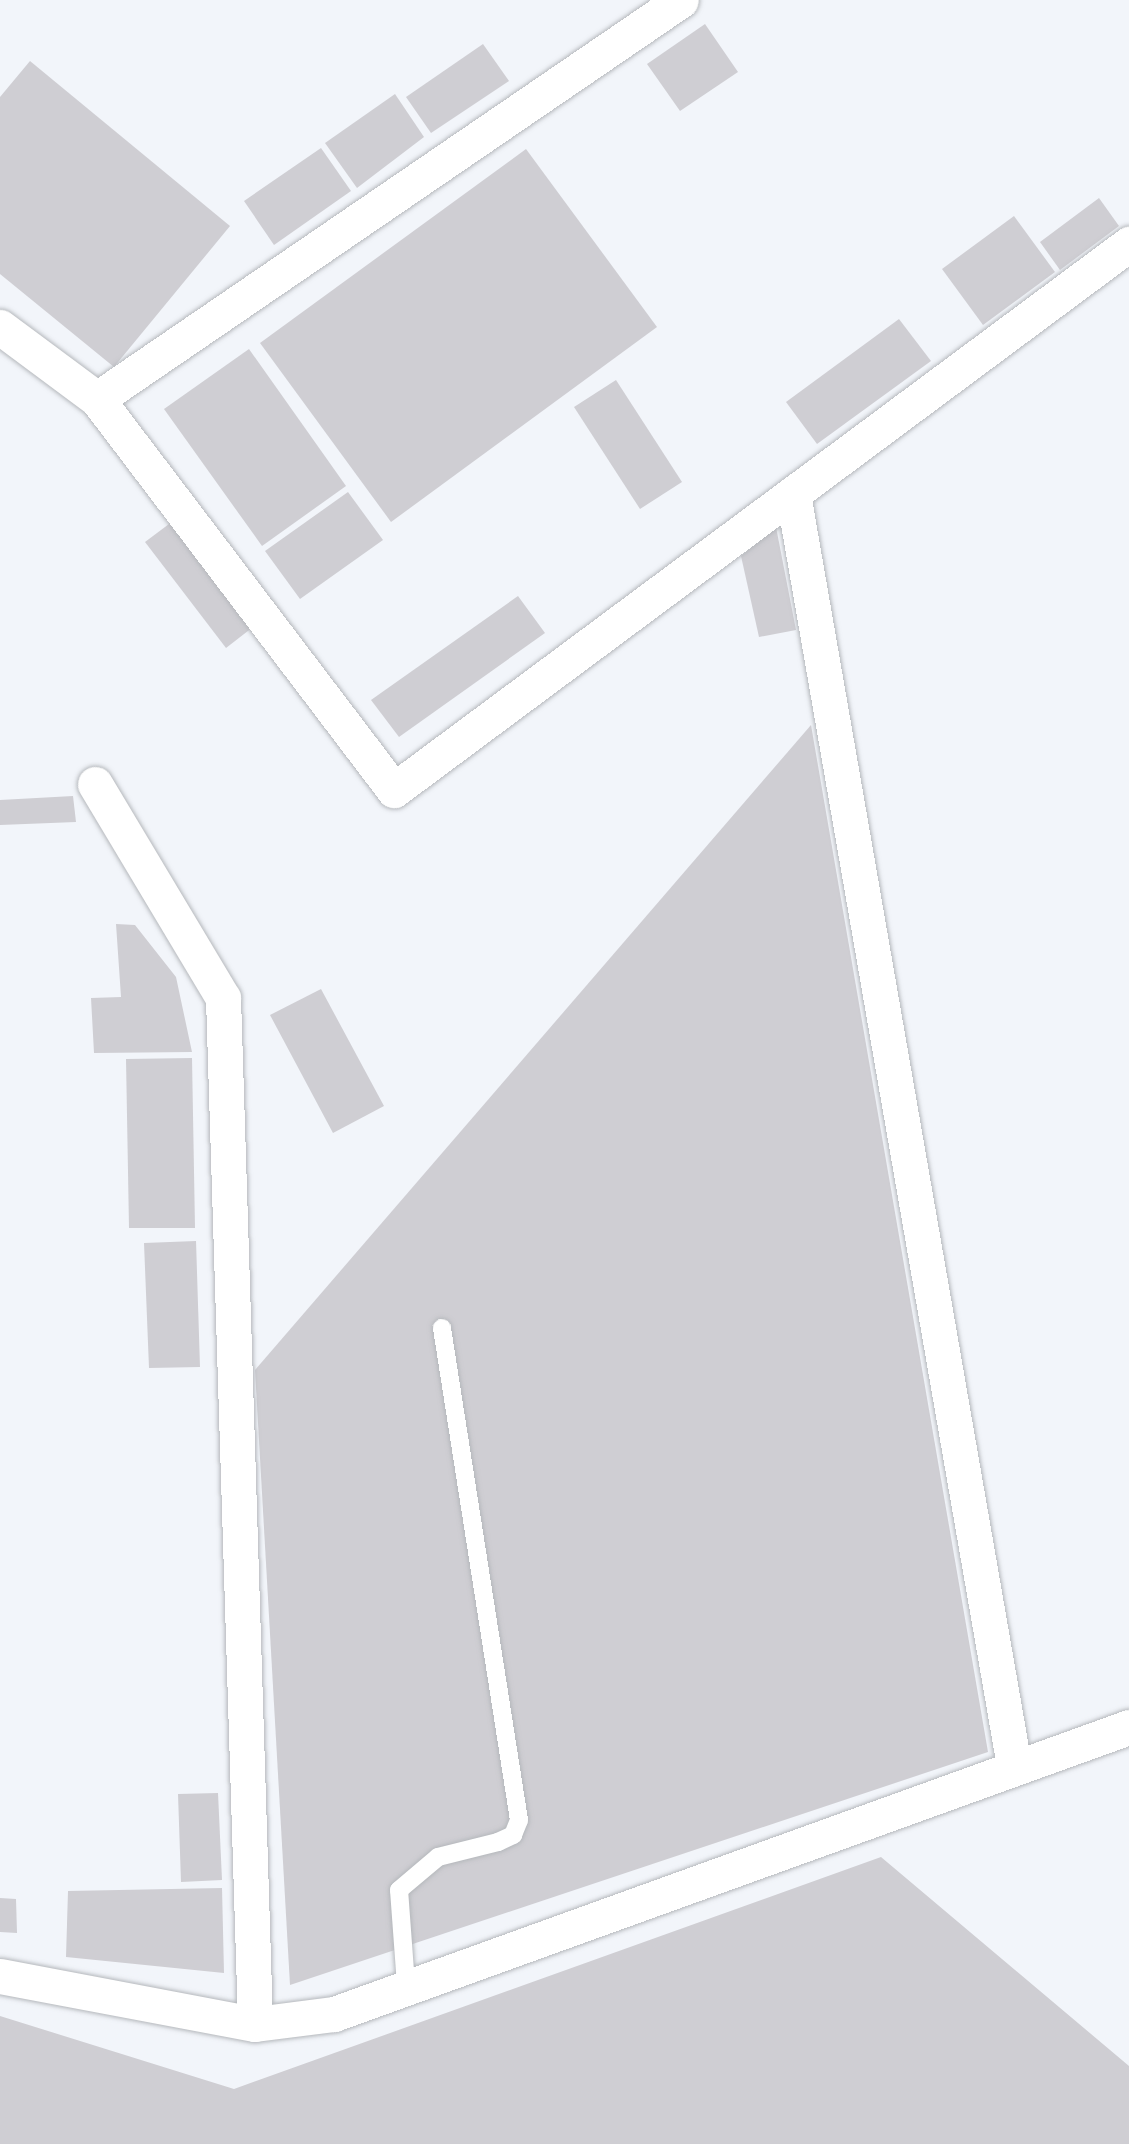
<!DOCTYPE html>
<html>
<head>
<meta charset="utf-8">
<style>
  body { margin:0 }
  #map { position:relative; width:1129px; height:2144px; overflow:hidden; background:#f2f5fa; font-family:"Crimson Pro",serif }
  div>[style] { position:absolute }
  .building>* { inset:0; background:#cfced3 }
  .roads { filter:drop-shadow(0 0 2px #b5b8bc) drop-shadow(0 0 2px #b5b8bc) }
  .service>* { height:18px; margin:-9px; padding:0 9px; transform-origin:9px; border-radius:9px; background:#fff }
  .minor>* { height:35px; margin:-17.5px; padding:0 17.5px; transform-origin:17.5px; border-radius:17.5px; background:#fff }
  span { translate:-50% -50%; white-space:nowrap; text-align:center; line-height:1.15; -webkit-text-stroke:8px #fff; paint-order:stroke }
</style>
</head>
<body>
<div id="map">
  <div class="building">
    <i style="clip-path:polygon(705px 24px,738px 72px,680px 111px,647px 64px)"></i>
    <i style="clip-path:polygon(483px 44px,509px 81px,431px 133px,406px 97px)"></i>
    <i style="clip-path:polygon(30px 61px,230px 226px,114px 367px,0 274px,0 97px)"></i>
    <i style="clip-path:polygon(395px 94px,424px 137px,357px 188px,325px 143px)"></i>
    <i style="clip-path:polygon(321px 148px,351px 191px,274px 245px,244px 201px)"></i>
    <i style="clip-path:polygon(526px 149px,657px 327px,391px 522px,260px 343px)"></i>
    <i style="clip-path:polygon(1099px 198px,1119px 226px,1060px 270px,1040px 242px)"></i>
    <i style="clip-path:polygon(1014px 216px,1055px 272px,983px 325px,942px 269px)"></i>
    <i style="clip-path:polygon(899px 319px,931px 361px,817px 444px,786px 402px)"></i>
    <i style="clip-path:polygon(249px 349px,346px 486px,262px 546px,164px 409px)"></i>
    <i style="clip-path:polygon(616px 380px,682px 482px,640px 509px,574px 407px)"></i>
    <i style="clip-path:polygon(348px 492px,383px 540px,300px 599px,265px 551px)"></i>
    <i style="clip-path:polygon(181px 515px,261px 621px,226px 648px,145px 542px)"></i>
    <i style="clip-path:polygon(776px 527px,796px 630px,759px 637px,741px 556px)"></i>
    <i style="clip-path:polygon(518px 596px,545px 633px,399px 737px,371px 700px)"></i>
    <i style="clip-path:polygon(811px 725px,988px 1752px,290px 1985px,255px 1370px)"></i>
    <i style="clip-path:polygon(73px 796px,76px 822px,0 825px,0 800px)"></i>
    <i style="clip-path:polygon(116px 924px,135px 925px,176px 977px,192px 1052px,94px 1053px,91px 998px,121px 997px)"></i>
    <i style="clip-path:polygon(321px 989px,384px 1106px,333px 1133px,270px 1015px)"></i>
    <i style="clip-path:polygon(192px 1058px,195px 1228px,129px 1228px,126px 1059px)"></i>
    <i style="clip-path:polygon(196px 1241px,200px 1367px,149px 1368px,144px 1243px)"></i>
    <i style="clip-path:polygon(218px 1793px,222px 1880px,181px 1882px,178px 1794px)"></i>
    <i style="clip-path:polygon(881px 1857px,1129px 2066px,1129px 2144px,0 2144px,0 2016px,234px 2089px)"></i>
    <i style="clip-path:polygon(222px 1888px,224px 1973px,66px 1957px,68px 1891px)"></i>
    <i style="clip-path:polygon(0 1898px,16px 1899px,17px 1933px,0 1932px)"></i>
  </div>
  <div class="roads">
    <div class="service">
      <i style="left:406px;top:1985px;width:95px;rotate:-94.2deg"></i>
      <i style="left:399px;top:1890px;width:51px;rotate:-40.2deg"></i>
      <i style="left:438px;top:1857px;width:62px;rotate:-14deg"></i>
      <i style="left:498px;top:1842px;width:17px;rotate:-25deg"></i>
      <i style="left:513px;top:1835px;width:16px;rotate:-68deg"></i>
      <i style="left:519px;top:1820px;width:498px;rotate:-98.9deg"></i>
    </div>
    <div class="minor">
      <i style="left:0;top:327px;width:121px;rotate:36.6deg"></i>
      <i style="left:97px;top:399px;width:491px;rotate:52.8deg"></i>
      <i style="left:394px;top:790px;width:916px;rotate:-36.61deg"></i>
      <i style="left:97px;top:399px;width:707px;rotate:-34.34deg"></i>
      <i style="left:793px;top:494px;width:1291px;rotate:80.14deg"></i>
      <i style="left:95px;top:784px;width:249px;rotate:59.1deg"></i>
      <i style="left:223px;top:998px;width:1026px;rotate:88.21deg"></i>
      <i style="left:0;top:1976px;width:259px;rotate:10.7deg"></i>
      <i style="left:255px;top:2024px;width:80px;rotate:-7.2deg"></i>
      <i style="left:334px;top:2014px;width:845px;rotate:-19.85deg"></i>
    </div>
  </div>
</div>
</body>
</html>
